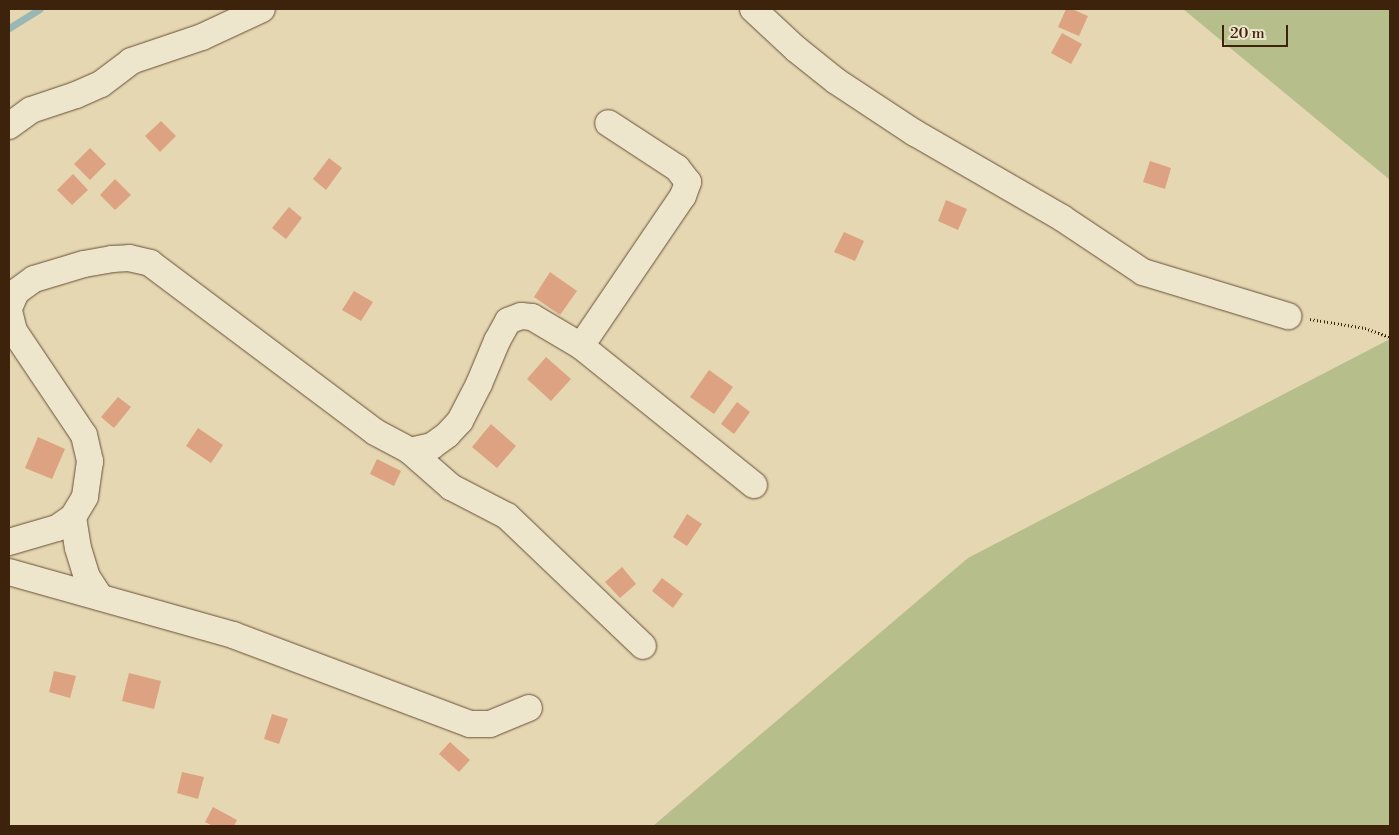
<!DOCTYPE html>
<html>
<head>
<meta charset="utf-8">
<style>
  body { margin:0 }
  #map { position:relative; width:1399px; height:835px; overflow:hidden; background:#e5d7b2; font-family:"Libre Bodoni",serif }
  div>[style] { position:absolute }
  .green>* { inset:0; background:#b6be8c }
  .stream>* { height:7px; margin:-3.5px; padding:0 3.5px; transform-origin:3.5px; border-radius:3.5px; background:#97b8b3 }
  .building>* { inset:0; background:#dda281 }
  .path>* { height:3px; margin-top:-1.5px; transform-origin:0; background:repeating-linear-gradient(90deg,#3d220c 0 1px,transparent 0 3.5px) }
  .roads { filter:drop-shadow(0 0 1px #674f36) drop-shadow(0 0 1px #674f36) }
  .minor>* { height:26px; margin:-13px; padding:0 13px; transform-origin:13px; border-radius:13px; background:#eee5cd }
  span { translate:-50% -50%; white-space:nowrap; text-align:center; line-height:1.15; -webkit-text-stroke:4px #eee5cd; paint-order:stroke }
  .frame { position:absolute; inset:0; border:10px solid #3d220c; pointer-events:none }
  .scale { position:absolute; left:1222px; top:25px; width:66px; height:22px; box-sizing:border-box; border:2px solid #3d220c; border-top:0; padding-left:6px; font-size:15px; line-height:18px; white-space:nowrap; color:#3d220c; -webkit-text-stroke:4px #eee5cd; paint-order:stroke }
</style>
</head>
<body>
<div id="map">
  <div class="green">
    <i style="clip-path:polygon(1183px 9px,1390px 9px,1390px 180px)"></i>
    <i style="clip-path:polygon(1390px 339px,1390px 826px,653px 826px,968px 558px)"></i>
  </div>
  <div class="stream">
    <i style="left:9px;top:28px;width:36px;rotate:-32deg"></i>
  </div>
  <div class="building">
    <i style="clip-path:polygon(1066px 9px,1072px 9px,1088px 16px,1079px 36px,1058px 27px)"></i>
    <i style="clip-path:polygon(1062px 33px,1082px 44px,1071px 64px,1051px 53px)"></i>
    <i style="clip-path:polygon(161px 121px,176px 136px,160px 152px,145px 136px)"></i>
    <i style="clip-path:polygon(90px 148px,106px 164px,90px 180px,74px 164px)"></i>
    <i style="clip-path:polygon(329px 158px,342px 168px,326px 190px,313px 179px)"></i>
    <i style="clip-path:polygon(1150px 161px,1171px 168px,1165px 189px,1143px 182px)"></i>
    <i style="clip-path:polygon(73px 174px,88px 190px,72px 205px,57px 190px)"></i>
    <i style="clip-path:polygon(115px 179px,131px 195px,115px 210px,100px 195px)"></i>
    <i style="clip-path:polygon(946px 200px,967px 209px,958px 230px,938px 221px)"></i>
    <i style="clip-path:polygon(289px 207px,302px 218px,286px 239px,272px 228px)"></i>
    <i style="clip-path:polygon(844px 232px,864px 241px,855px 261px,834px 252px)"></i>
    <i style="clip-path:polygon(550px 272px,577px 291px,560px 315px,534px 297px)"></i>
    <i style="clip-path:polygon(354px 291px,373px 302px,361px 321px,342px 310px)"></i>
    <i style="clip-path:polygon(546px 357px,571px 379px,551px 401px,527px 379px)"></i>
    <i style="clip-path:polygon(709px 370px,733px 387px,714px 414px,690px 397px)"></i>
    <i style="clip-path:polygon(118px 397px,131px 407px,114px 428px,101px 417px)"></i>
    <i style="clip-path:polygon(737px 402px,750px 412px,734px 434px,721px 424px)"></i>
    <i style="clip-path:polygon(491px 424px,516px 446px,497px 468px,472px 447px)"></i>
    <i style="clip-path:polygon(198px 428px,223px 445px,211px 463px,186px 446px)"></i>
    <i style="clip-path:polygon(38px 437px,65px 449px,52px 479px,25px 468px)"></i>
    <i style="clip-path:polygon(377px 459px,401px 471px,394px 486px,370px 474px)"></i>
    <i style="clip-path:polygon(687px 514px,702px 524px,687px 546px,673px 537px)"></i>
    <i style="clip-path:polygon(622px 567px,636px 584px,620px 598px,605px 582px)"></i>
    <i style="clip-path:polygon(662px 578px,683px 594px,673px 608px,652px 591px)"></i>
    <i style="clip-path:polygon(54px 671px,76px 676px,70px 698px,49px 692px)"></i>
    <i style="clip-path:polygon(129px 673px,161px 681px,154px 709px,122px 701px)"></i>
    <i style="clip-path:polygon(272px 714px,288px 719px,279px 744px,264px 739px)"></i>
    <i style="clip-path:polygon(450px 742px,470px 760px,459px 772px,439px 754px)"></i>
    <i style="clip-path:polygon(182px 772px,204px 777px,198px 799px,177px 793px)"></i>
    <i style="clip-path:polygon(213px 807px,237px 820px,234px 826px,213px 826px,205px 822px)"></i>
  </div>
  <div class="path">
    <i style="left:1310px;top:319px;width:56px;rotate:9.3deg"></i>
    <i style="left:1365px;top:328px;width:27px;rotate:20deg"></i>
  </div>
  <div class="roads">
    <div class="minor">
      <i style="left:753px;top:9px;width:59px;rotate:42.9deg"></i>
      <i style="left:796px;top:49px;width:51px;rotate:38.7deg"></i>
      <i style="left:836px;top:81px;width:95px;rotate:33.4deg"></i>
      <i style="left:915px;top:133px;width:170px;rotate:30deg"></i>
      <i style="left:1062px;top:218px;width:97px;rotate:33.7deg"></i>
      <i style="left:1143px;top:272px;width:152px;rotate:16.9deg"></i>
      <i style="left:9px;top:126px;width:27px;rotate:-36deg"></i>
      <i style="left:31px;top:110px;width:47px;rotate:-18.4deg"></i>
      <i style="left:76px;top:95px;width:27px;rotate:-24deg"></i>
      <i style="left:101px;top:84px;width:38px;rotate:-37deg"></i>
      <i style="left:131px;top:61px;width:75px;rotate:-18.7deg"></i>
      <i style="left:202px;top:37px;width:66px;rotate:-25deg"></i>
      <i style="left:9px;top:308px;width:17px;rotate:-66deg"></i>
      <i style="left:16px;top:292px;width:22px;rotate:-36deg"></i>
      <i style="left:34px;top:279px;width:52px;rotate:-16.7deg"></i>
      <i style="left:84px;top:264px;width:28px;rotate:-10deg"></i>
      <i style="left:112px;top:259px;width:17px;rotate:-3deg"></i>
      <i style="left:129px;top:258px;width:22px;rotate:13deg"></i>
      <i style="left:150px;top:263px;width:281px;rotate:36.9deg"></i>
      <i style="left:375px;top:432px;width:40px;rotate:28deg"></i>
      <i style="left:410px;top:451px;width:55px;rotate:41.3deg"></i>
      <i style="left:451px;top:487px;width:63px;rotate:27.4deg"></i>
      <i style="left:507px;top:516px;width:188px;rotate:43.7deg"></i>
      <i style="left:9px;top:311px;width:21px;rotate:76deg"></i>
      <i style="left:14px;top:331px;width:125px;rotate:56.1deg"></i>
      <i style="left:84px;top:435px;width:27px;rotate:77deg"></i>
      <i style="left:90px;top:461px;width:36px;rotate:98deg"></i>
      <i style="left:85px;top:497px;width:23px;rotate:121deg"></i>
      <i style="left:73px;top:517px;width:19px;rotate:145deg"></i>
      <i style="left:57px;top:528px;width:50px;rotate:163.7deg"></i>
      <i style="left:581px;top:346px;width:181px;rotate:-55.8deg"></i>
      <i style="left:683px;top:196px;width:15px;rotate:-70deg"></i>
      <i style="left:688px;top:182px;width:18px;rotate:-128deg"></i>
      <i style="left:677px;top:168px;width:82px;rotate:-146.9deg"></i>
      <i style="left:410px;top:451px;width:23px;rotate:-13deg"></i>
      <i style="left:432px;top:446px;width:19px;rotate:-36deg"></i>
      <i style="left:447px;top:435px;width:19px;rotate:-47deg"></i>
      <i style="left:460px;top:421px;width:42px;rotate:-62.8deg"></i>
      <i style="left:479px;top:384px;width:47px;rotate:-67.3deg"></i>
      <i style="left:497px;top:341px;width:23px;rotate:-61deg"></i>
      <i style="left:508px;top:321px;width:14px;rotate:-21deg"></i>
      <i style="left:521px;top:316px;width:11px;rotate:5deg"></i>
      <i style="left:532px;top:317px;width:57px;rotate:30.6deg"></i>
      <i style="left:581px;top:346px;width:222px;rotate:38.8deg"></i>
      <i style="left:73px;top:517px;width:31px;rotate:81deg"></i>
      <i style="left:78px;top:548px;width:30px;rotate:73deg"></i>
      <i style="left:87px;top:577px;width:24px;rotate:57deg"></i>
      <i style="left:9px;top:572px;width:233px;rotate:15.7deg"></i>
      <i style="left:233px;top:635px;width:253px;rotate:20.6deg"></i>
      <i style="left:470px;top:724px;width:20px"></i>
      <i style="left:490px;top:724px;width:42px;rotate:-22.3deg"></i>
    </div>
  </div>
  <div class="frame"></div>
  <div class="scale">20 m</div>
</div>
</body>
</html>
